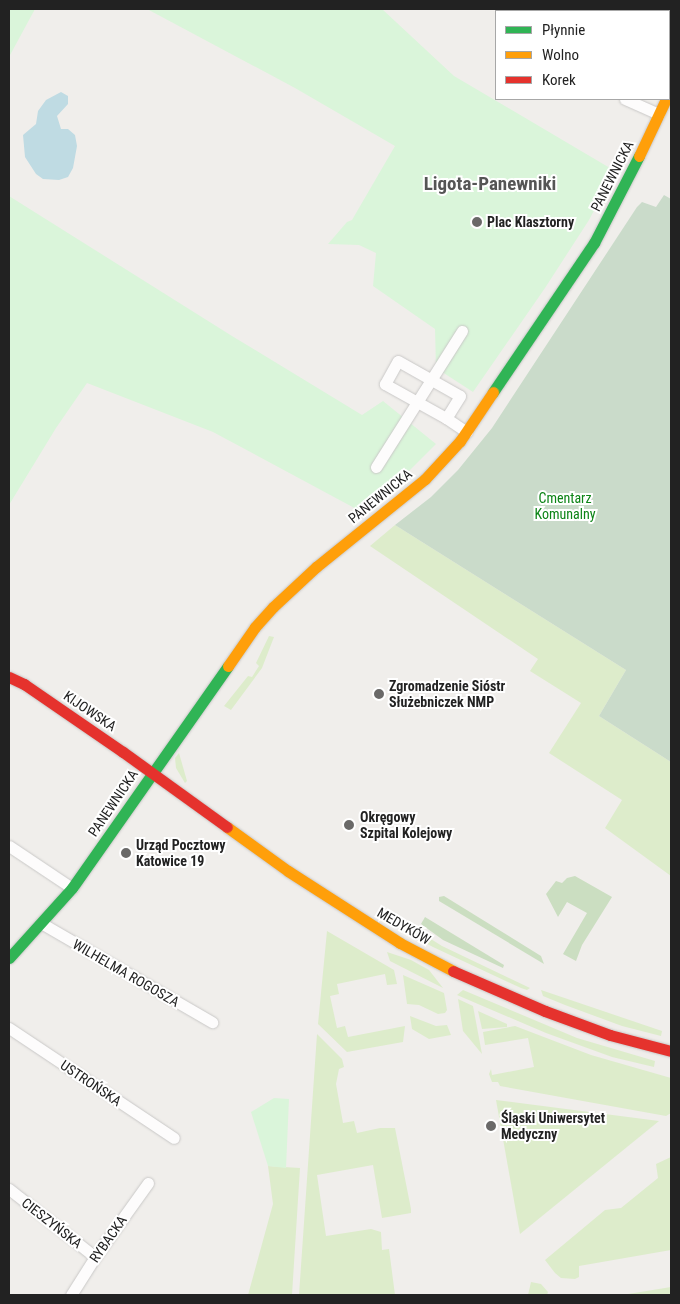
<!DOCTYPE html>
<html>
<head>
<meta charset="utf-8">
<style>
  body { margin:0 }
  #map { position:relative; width:680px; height:1304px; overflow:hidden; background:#f0eeeb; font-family:"Roboto Condensed",sans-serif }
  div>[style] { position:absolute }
  .grass>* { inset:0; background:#ddeccb }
  .forest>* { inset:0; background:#cbdec1 }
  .cemetery>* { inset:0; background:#cadbca }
  .park>* { inset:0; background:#daf5da }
  .water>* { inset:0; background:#bfdbe3 }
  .roads { filter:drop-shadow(0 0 1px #c9c8c7) drop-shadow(0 0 1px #c9c8c7) }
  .street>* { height:11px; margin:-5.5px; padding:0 5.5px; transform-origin:5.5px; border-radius:5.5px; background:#fdfcfc }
  .fast>* { height:11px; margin:-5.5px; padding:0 5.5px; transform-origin:5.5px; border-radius:5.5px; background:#30b455 }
  .slow>* { height:11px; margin:-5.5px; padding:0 5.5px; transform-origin:5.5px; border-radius:5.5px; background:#ff9f0a }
  .jam>* { height:11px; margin:-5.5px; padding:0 5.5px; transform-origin:5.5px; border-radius:5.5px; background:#e5322d }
  .dots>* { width:14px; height:14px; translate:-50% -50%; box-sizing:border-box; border:2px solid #fff; border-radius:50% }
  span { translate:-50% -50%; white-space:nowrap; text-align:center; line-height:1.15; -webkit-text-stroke:4px #fff; paint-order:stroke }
  .street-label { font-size:14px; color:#222 }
  .poi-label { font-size:14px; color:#222; font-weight:700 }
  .left { translate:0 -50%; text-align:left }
  .park-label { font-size:14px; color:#0c8416 }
  .district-label { font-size:19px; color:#555; font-weight:700 }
  .frame { position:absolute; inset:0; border:10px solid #222; pointer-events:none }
  .legend { position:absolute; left:495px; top:10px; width:175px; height:90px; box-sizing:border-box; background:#fff; border:1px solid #a7a7a7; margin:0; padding:6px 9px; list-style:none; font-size:15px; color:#222 }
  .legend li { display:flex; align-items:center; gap:10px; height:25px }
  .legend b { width:25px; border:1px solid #a7a7a7 }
</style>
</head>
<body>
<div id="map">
  <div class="grass">
    <i style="clip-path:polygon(395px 525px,626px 670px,599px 716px,671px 762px,671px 876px,605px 828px,622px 800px,549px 753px,581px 703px,530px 671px,538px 659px,370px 546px)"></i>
    <i style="clip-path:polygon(269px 636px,274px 637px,262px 668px,231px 710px,224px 706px,248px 676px,252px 677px,259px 666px,256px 663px)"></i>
    <i style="clip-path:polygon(179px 753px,187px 781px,185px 783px,176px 768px,175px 758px)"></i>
    <i style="clip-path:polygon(415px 929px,442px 946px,530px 988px,527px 990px,521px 988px,433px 947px,416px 938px)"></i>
    <i style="clip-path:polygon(327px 931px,394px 970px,397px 984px,387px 985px,385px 974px,337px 984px,339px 994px,330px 996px,337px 1028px,345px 1026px,348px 1037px,405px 1026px,403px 1042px,347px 1052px,318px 1024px)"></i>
    <i style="clip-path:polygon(387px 952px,411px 960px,429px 970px,443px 988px,390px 961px)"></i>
    <i style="clip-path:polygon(403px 975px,444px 993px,447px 1010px,445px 1013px,438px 1014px,419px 1005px,407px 1004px)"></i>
    <i style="clip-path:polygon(463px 990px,577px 1038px,655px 1061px,654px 1067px,612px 1057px,546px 1033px,457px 995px)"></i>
    <i style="clip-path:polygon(541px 990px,662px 1031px,661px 1036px,622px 1026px,565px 1005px,543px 996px)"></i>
    <i style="clip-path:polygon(458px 999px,473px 1006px,482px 1054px,463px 1031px)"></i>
    <i style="clip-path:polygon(478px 1011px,507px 1024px,507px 1027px,482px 1029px)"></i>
    <i style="clip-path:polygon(410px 1016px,436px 1026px,447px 1025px,451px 1035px,429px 1039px,412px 1029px)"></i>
    <i style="clip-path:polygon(515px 1026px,591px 1055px,671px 1078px,671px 1113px,666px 1116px,500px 1086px,498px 1082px,492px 1082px,489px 1074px,491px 1069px,492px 1075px,534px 1067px,528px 1038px,485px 1045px,483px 1032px)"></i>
    <i style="clip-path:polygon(317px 1034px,342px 1059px,344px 1067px,339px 1069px,336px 1084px,343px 1123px,354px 1121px,357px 1133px,380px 1128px,395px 1128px,411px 1209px,411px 1213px,382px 1218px,373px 1165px,317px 1175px,326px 1236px,371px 1229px,381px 1232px,382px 1250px,389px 1249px,395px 1295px,299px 1295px)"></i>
    <i style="clip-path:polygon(496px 1100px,659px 1121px,520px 1234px)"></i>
    <i style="clip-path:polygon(671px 1157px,671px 1250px,579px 1266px,579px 1277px,575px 1279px,561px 1278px,555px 1273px,545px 1260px,605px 1210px,621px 1208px,658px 1178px,656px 1164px)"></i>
    <i style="clip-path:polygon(268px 1166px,300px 1168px,292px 1295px,248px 1295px,273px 1204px)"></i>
    <i style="clip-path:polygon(531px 1282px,541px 1284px,548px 1292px,547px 1295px,528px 1295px)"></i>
    <i style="clip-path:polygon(671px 1287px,671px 1295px,622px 1295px)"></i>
  </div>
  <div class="forest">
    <i style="clip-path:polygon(575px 876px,612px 897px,582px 945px,576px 961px,563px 954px,587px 913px,567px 902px,558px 917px,546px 894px,556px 881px,562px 883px,567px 878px)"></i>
    <i style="clip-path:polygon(444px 896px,541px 956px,544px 964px,439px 901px,439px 897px)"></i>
    <i style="clip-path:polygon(425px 917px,504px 965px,503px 968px,443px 940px,421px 924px)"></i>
  </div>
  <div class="cemetery">
    <i style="clip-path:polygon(664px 195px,671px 199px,671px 762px,599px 716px,626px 670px,395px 525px,431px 497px,458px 470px,492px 428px,637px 207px,642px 202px,656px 207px)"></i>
  </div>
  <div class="park">
    <i style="clip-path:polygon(9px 9px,35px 9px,9px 57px)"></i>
    <i style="clip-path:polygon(147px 9px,382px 9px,454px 76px,615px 171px,589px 220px,545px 288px,473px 392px,436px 368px,435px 329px,373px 286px,376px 253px,359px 245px,328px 244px,347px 222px,352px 220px,395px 146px,295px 88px)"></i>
    <i style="clip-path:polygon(9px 196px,232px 336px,362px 415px,383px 401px,436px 444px,402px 478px,360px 511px,213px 432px,87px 383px,56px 428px,9px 505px)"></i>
    <i style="clip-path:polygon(274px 1098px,289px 1099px,286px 1168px,268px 1166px,251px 1112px)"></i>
  </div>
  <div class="water">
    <i style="clip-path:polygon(61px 92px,68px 96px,68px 104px,57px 116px,61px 129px,68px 129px,75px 135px,77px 146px,73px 168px,68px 177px,59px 180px,43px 179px,36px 174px,25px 157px,23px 135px,36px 124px,38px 111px,46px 100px)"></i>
  </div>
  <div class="roads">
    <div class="street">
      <i style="left:504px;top:9px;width:4px;rotate:34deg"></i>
      <i style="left:625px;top:99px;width:37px;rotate:24deg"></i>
      <i style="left:398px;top:361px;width:71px;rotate:29.4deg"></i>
      <i style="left:460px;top:396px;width:26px;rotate:122deg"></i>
      <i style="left:446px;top:418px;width:70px;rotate:-150.9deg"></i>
      <i style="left:385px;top:384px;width:26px;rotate:-61deg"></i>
      <i style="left:446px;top:418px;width:25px;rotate:34deg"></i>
      <i style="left:376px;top:467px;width:161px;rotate:-57.7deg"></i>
      <i style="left:9px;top:846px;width:76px;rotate:33.7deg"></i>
      <i style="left:41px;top:923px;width:198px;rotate:30.1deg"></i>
      <i style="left:9px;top:1028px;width:198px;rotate:33.7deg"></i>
      <i style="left:9px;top:1189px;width:110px;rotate:38.3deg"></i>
      <i style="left:71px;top:1295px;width:45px;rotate:-57.7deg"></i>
      <i style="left:95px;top:1257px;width:91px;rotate:-54.4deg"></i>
    </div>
    <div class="fast">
      <i style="left:493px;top:392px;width:180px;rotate:-55.9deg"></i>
      <i style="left:594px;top:243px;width:98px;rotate:-62.7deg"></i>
      <i style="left:9px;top:958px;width:94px;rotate:-48deg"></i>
      <i style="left:72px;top:888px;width:271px;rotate:-54.9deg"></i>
    </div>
    <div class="slow">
      <i style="left:639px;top:156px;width:63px;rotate:-64.7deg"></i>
      <i style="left:228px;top:666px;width:47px;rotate:-55.3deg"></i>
      <i style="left:255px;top:627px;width:27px;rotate:-48deg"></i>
      <i style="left:273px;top:607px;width:59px;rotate:-42.9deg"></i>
      <i style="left:316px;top:567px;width:140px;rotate:-38.9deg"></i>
      <i style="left:425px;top:479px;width:52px;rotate:-47.4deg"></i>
      <i style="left:460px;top:441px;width:59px;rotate:-56deg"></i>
      <i style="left:227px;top:827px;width:75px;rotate:35.8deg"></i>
      <i style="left:288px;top:871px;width:133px;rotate:32.7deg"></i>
      <i style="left:400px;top:943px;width:60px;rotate:27.8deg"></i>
    </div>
    <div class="jam">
      <i style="left:9px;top:677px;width:17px;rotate:25deg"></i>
      <i style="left:24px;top:684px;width:120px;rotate:34.5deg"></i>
      <i style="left:123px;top:752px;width:128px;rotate:35.8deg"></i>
      <i style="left:453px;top:971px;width:100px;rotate:23.5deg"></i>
      <i style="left:545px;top:1011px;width:69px;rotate:20.3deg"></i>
      <i style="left:610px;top:1035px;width:63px;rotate:14.7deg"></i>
    </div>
  </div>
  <div class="dots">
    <i style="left:477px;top:222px;background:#6a6968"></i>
    <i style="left:379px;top:694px;background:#6a6968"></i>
    <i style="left:349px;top:825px;background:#6a6968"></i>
    <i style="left:126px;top:853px;background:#6a6968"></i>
    <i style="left:491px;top:1126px;background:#6a6968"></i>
  </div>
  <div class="street-label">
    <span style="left:612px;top:176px;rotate:-63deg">PANEWNICKA</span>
    <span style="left:380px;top:496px;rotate:-39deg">PANEWNICKA</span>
    <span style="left:90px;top:711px;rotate:34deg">KIJOWSKA</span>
    <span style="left:113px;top:803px;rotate:-56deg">PANEWNICKA</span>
    <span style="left:404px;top:926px;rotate:30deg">MEDYKÓW</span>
    <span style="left:126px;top:973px;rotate:30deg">WILHELMA ROGOSZA</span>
    <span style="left:91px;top:1083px;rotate:34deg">USTROŃSKA</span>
    <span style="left:52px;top:1223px;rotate:38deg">CIESZYŃSKA</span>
    <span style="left:108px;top:1239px;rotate:-55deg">RYBACKA</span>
  </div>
  <div class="poi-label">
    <span class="left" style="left:487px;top:222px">Plac Klasztorny</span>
    <span class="left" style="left:389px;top:694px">Zgromadzenie Sióstr<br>Służebniczek NMP</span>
    <span class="left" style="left:360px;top:825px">Okręgowy<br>Szpital Kolejowy</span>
    <span class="left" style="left:136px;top:853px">Urząd Pocztowy<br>Katowice 19</span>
    <span class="left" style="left:501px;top:1126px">Śląski Uniwersytet<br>Medyczny</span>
  </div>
  <div class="park-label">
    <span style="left:565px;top:506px">Cmentarz<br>Komunalny</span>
  </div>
  <div class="district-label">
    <span style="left:490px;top:184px">Ligota-Panewniki</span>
  </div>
  <div class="frame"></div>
  <ul class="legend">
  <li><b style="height:6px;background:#30b455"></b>Płynnie</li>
  <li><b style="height:6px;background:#ff9f0a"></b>Wolno</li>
  <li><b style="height:6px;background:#e5322d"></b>Korek</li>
  </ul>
</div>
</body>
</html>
